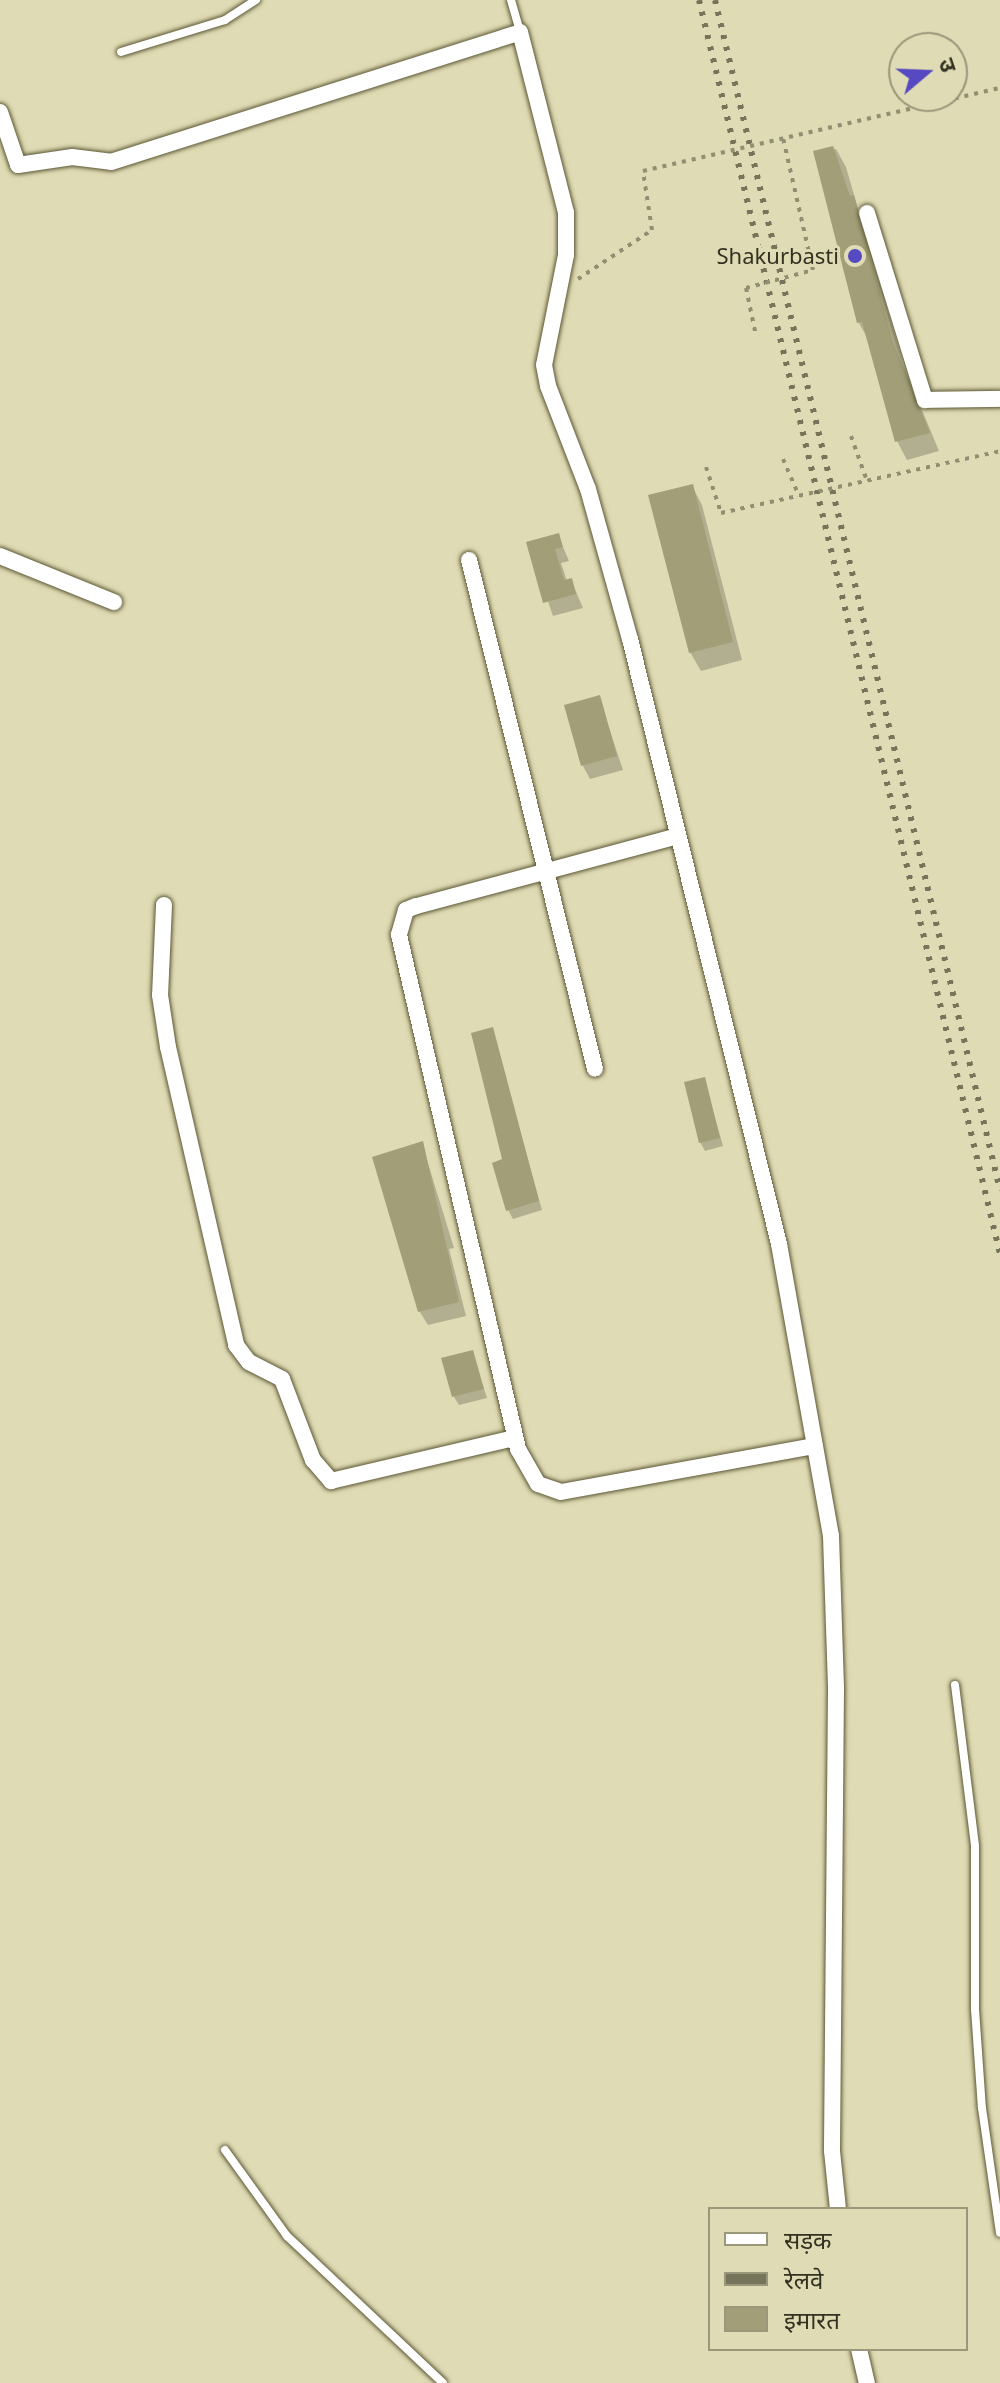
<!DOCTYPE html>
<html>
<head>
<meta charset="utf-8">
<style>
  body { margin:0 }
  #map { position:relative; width:1000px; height:2383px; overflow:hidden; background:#dfdbb4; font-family:"Noto Sans","Noto Sans Devanagari",sans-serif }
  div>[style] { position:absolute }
  .shadow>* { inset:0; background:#0003 }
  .building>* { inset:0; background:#a19e78 }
  .path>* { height:4px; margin-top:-2px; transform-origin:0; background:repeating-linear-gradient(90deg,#918f72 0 4px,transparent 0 10px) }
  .roads { filter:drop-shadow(0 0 2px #5b5735) drop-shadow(0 0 2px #5b5735) }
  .lane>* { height:8px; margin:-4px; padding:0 4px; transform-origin:4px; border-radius:4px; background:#fff }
  .street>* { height:16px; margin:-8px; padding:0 8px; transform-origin:8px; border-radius:8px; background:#fff }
  .rail>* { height:6px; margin-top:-3px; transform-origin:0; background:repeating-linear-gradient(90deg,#76745b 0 4px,transparent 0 12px) }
  .path-bridge>* { height:4px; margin-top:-2px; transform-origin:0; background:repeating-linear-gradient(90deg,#918f72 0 4px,transparent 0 10px) }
  .dots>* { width:22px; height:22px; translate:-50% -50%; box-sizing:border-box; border:4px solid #dfdbb4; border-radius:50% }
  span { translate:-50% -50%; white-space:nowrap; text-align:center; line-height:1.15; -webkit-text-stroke:6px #dfdbb4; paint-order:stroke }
  .poi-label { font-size:22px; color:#333222 }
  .right { translate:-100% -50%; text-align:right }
  .legend { position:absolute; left:708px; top:2207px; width:260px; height:144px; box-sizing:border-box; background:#dfdbb4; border:2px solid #9a977a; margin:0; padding:10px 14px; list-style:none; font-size:24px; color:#333222 }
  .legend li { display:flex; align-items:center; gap:16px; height:40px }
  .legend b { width:40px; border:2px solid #9a977a }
  .north { position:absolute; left:888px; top:32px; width:80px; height:80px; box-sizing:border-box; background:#dfdbb4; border:2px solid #9a977a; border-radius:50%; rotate:71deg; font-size:22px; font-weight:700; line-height:32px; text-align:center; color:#333222 }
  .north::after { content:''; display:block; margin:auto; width:28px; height:36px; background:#5749c1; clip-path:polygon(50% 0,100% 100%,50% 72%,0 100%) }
</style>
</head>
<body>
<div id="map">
  <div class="shadow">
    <i style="clip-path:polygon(836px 149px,846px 167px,903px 364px,939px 451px,907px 460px,897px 441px,869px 341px,859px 323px,815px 152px)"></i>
    <i style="clip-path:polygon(692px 486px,702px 505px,742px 660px,701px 671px,690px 652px)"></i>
    <i style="clip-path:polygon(558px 535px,569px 561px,561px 563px,567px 581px,571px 580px,583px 608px,553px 616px,528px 543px)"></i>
    <i style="clip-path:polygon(599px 698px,623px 770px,590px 779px,583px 766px)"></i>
    <i style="clip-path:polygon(492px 1029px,542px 1210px,513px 1219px,508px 1210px)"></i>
    <i style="clip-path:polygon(704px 1079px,723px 1146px,705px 1151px,700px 1142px)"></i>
    <i style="clip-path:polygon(422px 1144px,454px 1248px,449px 1249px,466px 1316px,428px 1325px,420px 1312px)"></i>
    <i style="clip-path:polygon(472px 1352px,487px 1398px,459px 1405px,454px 1397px)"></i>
  </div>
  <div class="building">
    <i style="clip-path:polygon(833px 146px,850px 196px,854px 195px,893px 343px,930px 433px,895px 442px,862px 322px,857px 323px,813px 151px)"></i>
    <i style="clip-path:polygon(693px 484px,733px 642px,689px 653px,648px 495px)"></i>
    <i style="clip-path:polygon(559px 533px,563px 547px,555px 549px,564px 580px,572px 578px,576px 594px,543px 603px,526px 542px)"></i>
    <i style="clip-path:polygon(600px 695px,617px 756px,581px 766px,564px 705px)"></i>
    <i style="clip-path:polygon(493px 1027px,539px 1201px,506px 1211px,492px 1163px,502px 1159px,471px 1033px)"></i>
    <i style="clip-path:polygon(705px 1077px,720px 1138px,699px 1143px,684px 1082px)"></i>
    <i style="clip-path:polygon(423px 1141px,459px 1302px,418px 1312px,372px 1157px)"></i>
    <i style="clip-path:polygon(473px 1350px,484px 1389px,452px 1397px,441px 1358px)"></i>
  </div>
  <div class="path">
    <i style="left:578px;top:279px;width:89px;rotate:-33.5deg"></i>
    <i style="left:652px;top:230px;width:60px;rotate:-98.7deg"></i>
    <i style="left:746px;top:288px;width:49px;rotate:78.2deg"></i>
    <i style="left:851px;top:436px;width:48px;rotate:70.4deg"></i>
    <i style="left:783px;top:459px;width:40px;rotate:66.6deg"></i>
    <i style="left:706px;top:467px;width:48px;rotate:71.9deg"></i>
  </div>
  <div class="roads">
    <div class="lane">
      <i style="left:511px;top:0;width:33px;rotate:74deg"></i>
      <i style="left:121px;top:52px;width:109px;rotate:-17.1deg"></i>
      <i style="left:225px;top:20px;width:37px;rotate:-33deg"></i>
      <i style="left:955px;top:1685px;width:162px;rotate:82.9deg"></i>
      <i style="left:975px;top:1846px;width:163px;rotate:90deg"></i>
      <i style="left:975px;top:2009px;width:99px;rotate:86deg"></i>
      <i style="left:982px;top:2108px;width:126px;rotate:81.8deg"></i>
      <i style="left:225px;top:2150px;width:106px;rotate:54.2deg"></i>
      <i style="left:287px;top:2236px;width:214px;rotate:43.3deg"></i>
    </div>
    <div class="street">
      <i style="left:0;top:112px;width:56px;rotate:71.2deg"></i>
      <i style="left:18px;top:165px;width:55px;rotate:-8.4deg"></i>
      <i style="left:72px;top:157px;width:39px;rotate:7deg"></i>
      <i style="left:111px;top:162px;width:429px;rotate:-17.6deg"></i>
      <i style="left:520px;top:32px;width:187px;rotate:75.7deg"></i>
      <i style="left:566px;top:213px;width:42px;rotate:90deg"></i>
      <i style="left:566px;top:255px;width:112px;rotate:101.3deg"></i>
      <i style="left:544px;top:365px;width:21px;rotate:79deg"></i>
      <i style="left:548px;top:386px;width:110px;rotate:68.8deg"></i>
      <i style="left:588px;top:489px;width:156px;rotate:74.4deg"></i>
      <i style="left:630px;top:639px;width:623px;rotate:76.16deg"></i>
      <i style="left:779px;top:1244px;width:297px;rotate:79.9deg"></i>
      <i style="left:831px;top:1536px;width:153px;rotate:88.1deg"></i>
      <i style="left:836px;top:1689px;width:462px;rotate:90.5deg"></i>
      <i style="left:832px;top:2151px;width:58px;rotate:84.1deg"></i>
      <i style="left:867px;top:213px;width:196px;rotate:72.8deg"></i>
      <i style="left:925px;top:400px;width:75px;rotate:-0.8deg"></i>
      <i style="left:0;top:556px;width:123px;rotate:22deg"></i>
      <i style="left:469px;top:560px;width:524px;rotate:76.1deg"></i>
      <i style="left:678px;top:836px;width:271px;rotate:165deg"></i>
      <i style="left:416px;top:906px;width:11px;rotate:158deg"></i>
      <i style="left:406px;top:910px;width:26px;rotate:106deg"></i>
      <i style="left:399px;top:935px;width:528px;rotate:76.96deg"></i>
      <i style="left:518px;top:1449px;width:40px;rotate:60.3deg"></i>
      <i style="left:538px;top:1484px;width:24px;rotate:19deg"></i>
      <i style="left:561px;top:1492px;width:258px;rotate:-10.3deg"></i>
      <i style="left:164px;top:905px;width:90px;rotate:92.5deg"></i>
      <i style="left:160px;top:995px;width:53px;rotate:81.3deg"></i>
      <i style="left:168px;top:1047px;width:306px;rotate:77.1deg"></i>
      <i style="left:236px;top:1345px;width:21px;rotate:53deg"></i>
      <i style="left:249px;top:1362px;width:37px;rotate:27deg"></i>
      <i style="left:282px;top:1379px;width:87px;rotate:69.1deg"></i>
      <i style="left:313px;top:1460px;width:28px;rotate:49deg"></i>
      <i style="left:331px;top:1481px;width:189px;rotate:-13.2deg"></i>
      <i style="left:859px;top:2349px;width:35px;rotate:77deg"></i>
    </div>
  </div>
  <div class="rail">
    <i style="left:699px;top:0;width:1290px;rotate:76.5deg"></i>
    <i style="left:715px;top:0;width:1224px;rotate:76.53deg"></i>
  </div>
  <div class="path-bridge">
    <i style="left:643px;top:171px;width:367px;rotate:-13.1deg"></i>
    <i style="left:746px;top:288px;width:69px;rotate:-15deg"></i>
    <i style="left:813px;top:270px;width:135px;rotate:-102.8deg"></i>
    <i style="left:721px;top:513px;width:286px;rotate:-12.5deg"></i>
  </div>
  <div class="dots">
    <i style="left:855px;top:256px;background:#5749c1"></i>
  </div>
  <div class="poi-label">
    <span class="right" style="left:839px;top:256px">Shakurbasti</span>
  </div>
  <ul class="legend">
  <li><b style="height:10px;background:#fff"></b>सड़क</li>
  <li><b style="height:10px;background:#76745b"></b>रेलवे</li>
  <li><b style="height:22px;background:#a19e78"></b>इमारत</li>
  </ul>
  <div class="north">उ</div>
</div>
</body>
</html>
